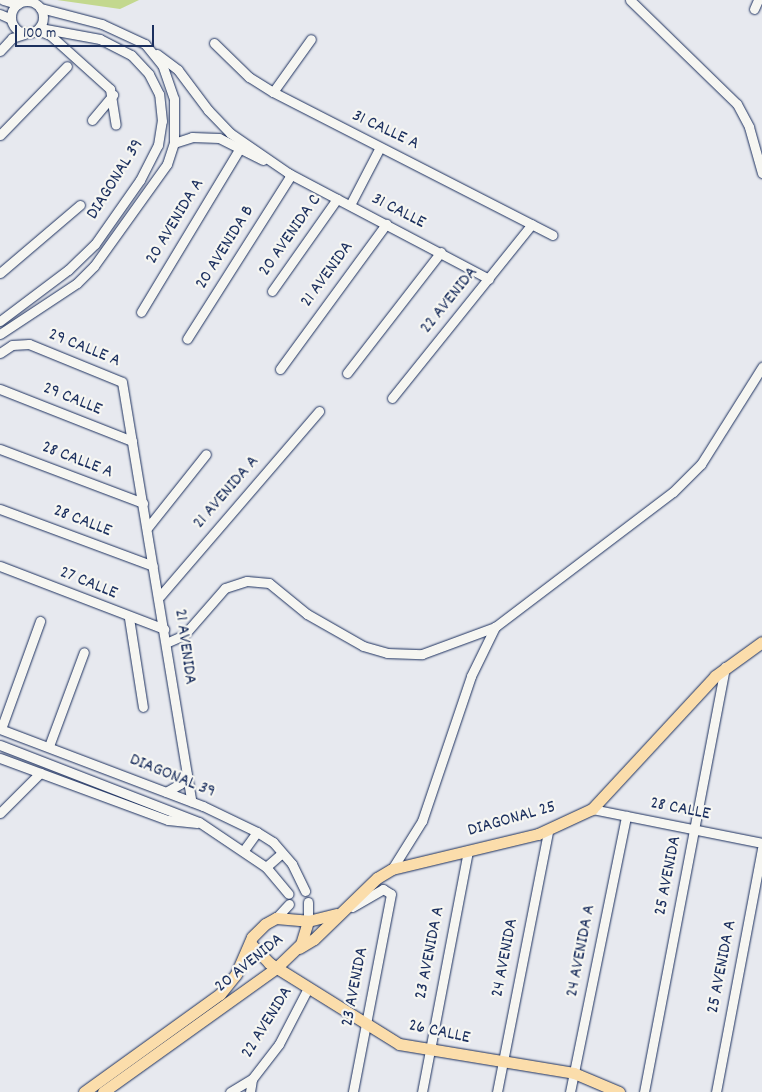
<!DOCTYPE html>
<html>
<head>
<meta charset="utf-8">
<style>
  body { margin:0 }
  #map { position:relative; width:762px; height:1092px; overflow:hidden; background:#e7e9ef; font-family:Dekko,sans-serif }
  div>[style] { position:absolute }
  .green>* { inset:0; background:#c3d88e }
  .roads { filter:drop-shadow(0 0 1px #1b2f5e) drop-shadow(0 0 1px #1b2f5e) }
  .minor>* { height:9px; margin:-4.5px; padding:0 4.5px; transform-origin:4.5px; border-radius:4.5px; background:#f6f6f2 }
  .minor>.ring { margin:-4.5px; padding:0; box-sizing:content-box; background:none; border:9px solid #f6f6f2; border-radius:50% }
  .major>* { height:11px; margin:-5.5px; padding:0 5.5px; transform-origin:5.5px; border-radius:5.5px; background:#fbddab }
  span { translate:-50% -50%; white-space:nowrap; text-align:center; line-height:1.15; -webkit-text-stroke:4.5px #f6f6f2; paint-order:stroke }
  .street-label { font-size:18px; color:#1b2f5e }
  .scale { position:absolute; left:15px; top:25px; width:139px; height:22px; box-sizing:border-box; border:2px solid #1b2f5e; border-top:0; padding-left:6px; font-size:15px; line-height:18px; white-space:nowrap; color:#1b2f5e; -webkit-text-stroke:4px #f6f6f2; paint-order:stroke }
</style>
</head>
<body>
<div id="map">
  <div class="green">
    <i style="clip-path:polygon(57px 0,139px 0,120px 9px)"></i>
  </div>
  <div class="roads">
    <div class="minor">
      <i style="left:3px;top:0;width:15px;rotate:16deg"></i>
      <i style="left:630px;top:0;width:149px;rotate:44.2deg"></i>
      <i style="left:737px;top:104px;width:26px;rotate:62deg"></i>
      <i style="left:749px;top:127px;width:48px;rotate:74.2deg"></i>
      <i class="ring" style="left:11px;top:1px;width:23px;height:23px"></i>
      <i style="left:754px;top:9px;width:10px;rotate:-66deg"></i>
      <i style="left:0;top:14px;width:12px;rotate:24deg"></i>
      <i style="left:40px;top:31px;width:11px;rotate:22deg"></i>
      <i style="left:50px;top:35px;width:81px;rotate:42deg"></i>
      <i style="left:110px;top:89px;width:36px;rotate:81deg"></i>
      <i style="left:214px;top:43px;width:49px;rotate:44.2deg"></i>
      <i style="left:249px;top:77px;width:28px;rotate:32deg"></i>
      <i style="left:273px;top:92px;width:314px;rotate:27.1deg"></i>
      <i style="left:0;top:51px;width:18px;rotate:-47deg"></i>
      <i style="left:12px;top:38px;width:13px;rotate:-18deg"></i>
      <i style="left:157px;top:54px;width:26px;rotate:37deg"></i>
      <i style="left:178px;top:70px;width:50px;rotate:53.1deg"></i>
      <i style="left:208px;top:110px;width:32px;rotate:46deg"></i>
      <i style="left:230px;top:133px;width:74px;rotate:34.5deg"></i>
      <i style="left:291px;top:175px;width:194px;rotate:122.4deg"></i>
      <i style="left:273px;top:92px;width:65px;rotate:-54.4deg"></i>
      <i style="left:92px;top:120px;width:33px;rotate:-50deg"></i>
      <i style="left:0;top:135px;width:96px;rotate:-45.8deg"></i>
      <i style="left:174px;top:143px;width:19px;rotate:-18deg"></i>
      <i style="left:192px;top:137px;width:27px;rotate:2deg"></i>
      <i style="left:219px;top:138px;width:49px;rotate:26.6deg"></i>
      <i style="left:288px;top:173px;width:227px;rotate:27.8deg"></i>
      <i style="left:350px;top:205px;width:63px;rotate:-62.6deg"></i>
      <i style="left:0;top:273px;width:105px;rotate:-40.4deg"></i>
      <i style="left:272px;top:291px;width:113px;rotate:-54.8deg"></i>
      <i style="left:141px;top:312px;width:192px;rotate:-58.9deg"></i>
      <i style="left:0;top:321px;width:85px;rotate:-36.9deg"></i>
      <i style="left:68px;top:270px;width:37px;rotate:-44deg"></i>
      <i style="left:95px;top:244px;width:78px;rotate:-54.9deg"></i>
      <i style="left:140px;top:180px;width:39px;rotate:-63deg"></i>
      <i style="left:158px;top:145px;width:24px;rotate:-81deg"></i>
      <i style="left:162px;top:121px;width:27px;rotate:-96deg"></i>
      <i style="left:159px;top:94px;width:22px;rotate:-117deg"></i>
      <i style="left:149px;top:74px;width:26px;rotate:-133deg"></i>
      <i style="left:131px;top:55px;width:35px;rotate:-153deg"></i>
      <i style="left:100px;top:39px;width:61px;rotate:-169.6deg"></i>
      <i style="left:0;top:334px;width:92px;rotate:-33.5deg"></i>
      <i style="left:77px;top:283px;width:24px;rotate:-45deg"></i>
      <i style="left:94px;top:266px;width:125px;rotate:-54.4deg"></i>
      <i style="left:167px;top:164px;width:22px;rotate:-72deg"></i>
      <i style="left:174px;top:143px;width:44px;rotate:-90deg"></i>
      <i style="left:174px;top:99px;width:36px;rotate:-109deg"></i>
      <i style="left:162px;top:65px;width:27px;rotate:-129deg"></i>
      <i style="left:145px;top:44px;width:47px;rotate:-155.1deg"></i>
      <i style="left:102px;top:24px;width:64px;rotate:-165.5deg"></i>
      <i style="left:0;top:353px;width:14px;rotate:-34deg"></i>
      <i style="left:12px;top:345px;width:17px;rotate:-3deg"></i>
      <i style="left:29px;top:344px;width:100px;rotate:22.2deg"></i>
      <i style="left:122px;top:382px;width:425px;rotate:80.6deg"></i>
      <i style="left:280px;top:369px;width:180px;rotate:-53.8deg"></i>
      <i style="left:347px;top:373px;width:153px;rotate:-52.2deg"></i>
      <i style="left:0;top:389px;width:142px;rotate:21.5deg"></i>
      <i style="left:392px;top:398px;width:223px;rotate:-51.2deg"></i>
      <i style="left:0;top:449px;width:153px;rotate:20.7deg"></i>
      <i style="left:0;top:509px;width:163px;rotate:20.4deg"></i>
      <i style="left:148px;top:527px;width:93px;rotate:-51.5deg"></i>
      <i style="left:0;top:566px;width:176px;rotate:21deg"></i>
      <i style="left:160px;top:596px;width:244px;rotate:-49.3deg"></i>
      <i style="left:129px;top:618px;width:90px;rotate:81.1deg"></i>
      <i style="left:166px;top:643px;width:20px;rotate:-24deg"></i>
      <i style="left:184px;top:635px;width:62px;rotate:-48.9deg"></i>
      <i style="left:225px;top:588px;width:23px;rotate:-18deg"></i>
      <i style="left:247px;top:581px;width:22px;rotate:5deg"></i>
      <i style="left:269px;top:583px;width:49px;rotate:39.2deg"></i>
      <i style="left:307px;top:614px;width:64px;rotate:29.7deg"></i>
      <i style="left:363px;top:646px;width:25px;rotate:16deg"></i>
      <i style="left:387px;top:653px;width:35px;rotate:2deg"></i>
      <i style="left:422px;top:654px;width:78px;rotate:-20.3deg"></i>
      <i style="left:495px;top:627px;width:223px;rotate:-37.2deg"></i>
      <i style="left:673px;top:492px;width:40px;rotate:-45deg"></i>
      <i style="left:701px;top:464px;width:115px;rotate:-57.8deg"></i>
      <i style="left:0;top:729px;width:217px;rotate:20.8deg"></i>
      <i style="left:203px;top:806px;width:60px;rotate:25.7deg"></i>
      <i style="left:257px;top:832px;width:19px;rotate:32deg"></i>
      <i style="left:273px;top:842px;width:29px;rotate:49deg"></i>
      <i style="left:292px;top:864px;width:30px;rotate:64deg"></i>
      <i style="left:1px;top:729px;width:115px;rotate:-70.1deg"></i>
      <i style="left:0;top:745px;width:213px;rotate:21.2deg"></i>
      <i style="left:199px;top:822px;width:81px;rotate:33.9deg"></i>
      <i style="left:266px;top:867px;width:35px;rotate:50deg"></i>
      <i style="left:49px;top:746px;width:100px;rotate:-69.6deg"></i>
      <i style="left:0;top:758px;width:179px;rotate:20.3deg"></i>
      <i style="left:168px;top:820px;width:29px;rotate:6deg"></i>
      <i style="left:166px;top:792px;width:16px;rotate:-30deg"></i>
      <i style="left:180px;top:784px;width:13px;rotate:-61deg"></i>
      <i style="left:592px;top:809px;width:173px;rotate:11.3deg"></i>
      <i style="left:0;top:813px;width:57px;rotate:-45deg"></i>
      <i style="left:244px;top:850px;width:22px;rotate:-54deg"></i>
      <i style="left:266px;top:867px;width:21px;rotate:-41deg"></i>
      <i style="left:392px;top:869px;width:57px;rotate:-58deg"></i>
      <i style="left:422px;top:821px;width:153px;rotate:-71.3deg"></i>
      <i style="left:471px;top:676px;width:55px;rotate:-63.9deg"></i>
      <i style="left:308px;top:902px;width:19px;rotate:90deg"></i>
      <i style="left:352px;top:907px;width:36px;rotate:-30deg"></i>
      <i style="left:383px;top:889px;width:9px;rotate:32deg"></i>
      <i style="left:391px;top:894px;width:202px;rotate:100.9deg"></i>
      <i style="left:276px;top:918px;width:19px;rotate:-47deg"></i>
      <i style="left:230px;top:1092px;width:26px;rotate:-31deg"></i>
      <i style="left:252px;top:1079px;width:44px;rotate:-52.4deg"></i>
      <i style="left:279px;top:1044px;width:63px;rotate:-62.6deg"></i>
      <i style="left:250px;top:1092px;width:13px;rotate:-81deg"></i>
      <i style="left:422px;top:1092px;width:246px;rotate:-79.2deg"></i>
      <i style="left:497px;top:1092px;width:266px;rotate:-78.9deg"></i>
      <i style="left:570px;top:1092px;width:282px;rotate:-78.5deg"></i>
      <i style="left:644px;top:1092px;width:433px;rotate:-79.2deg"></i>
      <i style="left:716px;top:1092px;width:248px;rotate:-79.3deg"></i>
    </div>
    <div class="major">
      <i style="left:250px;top:943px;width:28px;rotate:46deg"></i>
      <i style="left:269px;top:963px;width:153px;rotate:31.9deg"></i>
      <i style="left:399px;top:1044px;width:177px;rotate:9.4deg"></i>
      <i style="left:574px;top:1073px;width:49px;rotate:22.9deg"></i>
      <i style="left:299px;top:948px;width:17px;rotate:-31deg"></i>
      <i style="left:314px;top:939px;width:88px;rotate:-44.1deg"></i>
      <i style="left:377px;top:878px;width:17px;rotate:-31deg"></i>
      <i style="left:392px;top:869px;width:150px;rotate:-13.5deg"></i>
      <i style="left:538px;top:834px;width:60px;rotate:-24.8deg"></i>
      <i style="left:592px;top:809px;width:181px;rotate:-47.2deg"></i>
      <i style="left:715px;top:676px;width:58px;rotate:-35.9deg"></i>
      <i style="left:84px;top:1092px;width:168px;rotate:-35.8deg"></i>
      <i style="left:220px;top:994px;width:26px;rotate:-51deg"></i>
      <i style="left:236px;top:974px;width:40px;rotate:-66.6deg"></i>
      <i style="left:252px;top:937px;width:18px;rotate:-45deg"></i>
      <i style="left:265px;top:924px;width:13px;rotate:-29deg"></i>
      <i style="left:276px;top:918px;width:32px;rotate:5deg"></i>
      <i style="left:308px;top:921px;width:29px;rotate:-14deg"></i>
      <i style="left:103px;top:1092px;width:213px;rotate:-35.6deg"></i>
      <i style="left:276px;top:968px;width:35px;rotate:-44deg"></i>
      <i style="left:301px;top:944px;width:24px;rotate:-73deg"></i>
    </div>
  </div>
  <div class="street-label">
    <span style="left:385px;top:131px;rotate:25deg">31 CALLE A</span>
    <span style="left:116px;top:180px;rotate:-58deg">DIAGONAL 39</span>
    <span style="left:398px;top:212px;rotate:27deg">31 CALLE</span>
    <span style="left:176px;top:222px;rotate:-59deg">20 AVENIDA A</span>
    <span style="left:291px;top:236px;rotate:-55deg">20 AVENIDA C</span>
    <span style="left:226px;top:248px;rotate:-58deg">20 AVENIDA B</span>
    <span style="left:328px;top:275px;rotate:-54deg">21 AVENIDA</span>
    <span style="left:450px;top:301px;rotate:-51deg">22 AVENIDA</span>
    <span style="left:84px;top:349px;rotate:22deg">29 CALLE A</span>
    <span style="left:72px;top:400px;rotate:22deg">29 CALLE</span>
    <span style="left:77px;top:461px;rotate:21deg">28 CALLE A</span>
    <span style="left:227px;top:493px;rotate:-49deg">21 AVENIDA A</span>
    <span style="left:82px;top:522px;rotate:21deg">28 CALLE</span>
    <span style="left:88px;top:584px;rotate:22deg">27 CALLE</span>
    <span style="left:184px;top:647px;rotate:82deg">21 AVENIDA</span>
    <span style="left:172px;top:777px;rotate:22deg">DIAGONAL 39</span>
    <span style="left:680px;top:810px;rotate:11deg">28 CALLE</span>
    <span style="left:512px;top:820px;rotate:-16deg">DIAGONAL 25</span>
    <span style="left:669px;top:876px;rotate:-79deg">25 AVENIDA</span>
    <span style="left:582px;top:951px;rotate:-79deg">24 AVENIDA A</span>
    <span style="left:431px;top:953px;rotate:-79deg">23 AVENIDA A</span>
    <span style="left:506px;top:958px;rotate:-79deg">24 AVENIDA</span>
    <span style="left:250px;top:964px;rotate:-39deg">20 AVENIDA</span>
    <span style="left:723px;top:967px;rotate:-79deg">25 AVENIDA A</span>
    <span style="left:356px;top:987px;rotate:-79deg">23 AVENIDA</span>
    <span style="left:268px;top:1023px;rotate:-58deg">22 AVENIDA</span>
    <span style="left:439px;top:1033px;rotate:12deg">26 CALLE</span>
  </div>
  <div class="scale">100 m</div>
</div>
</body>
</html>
